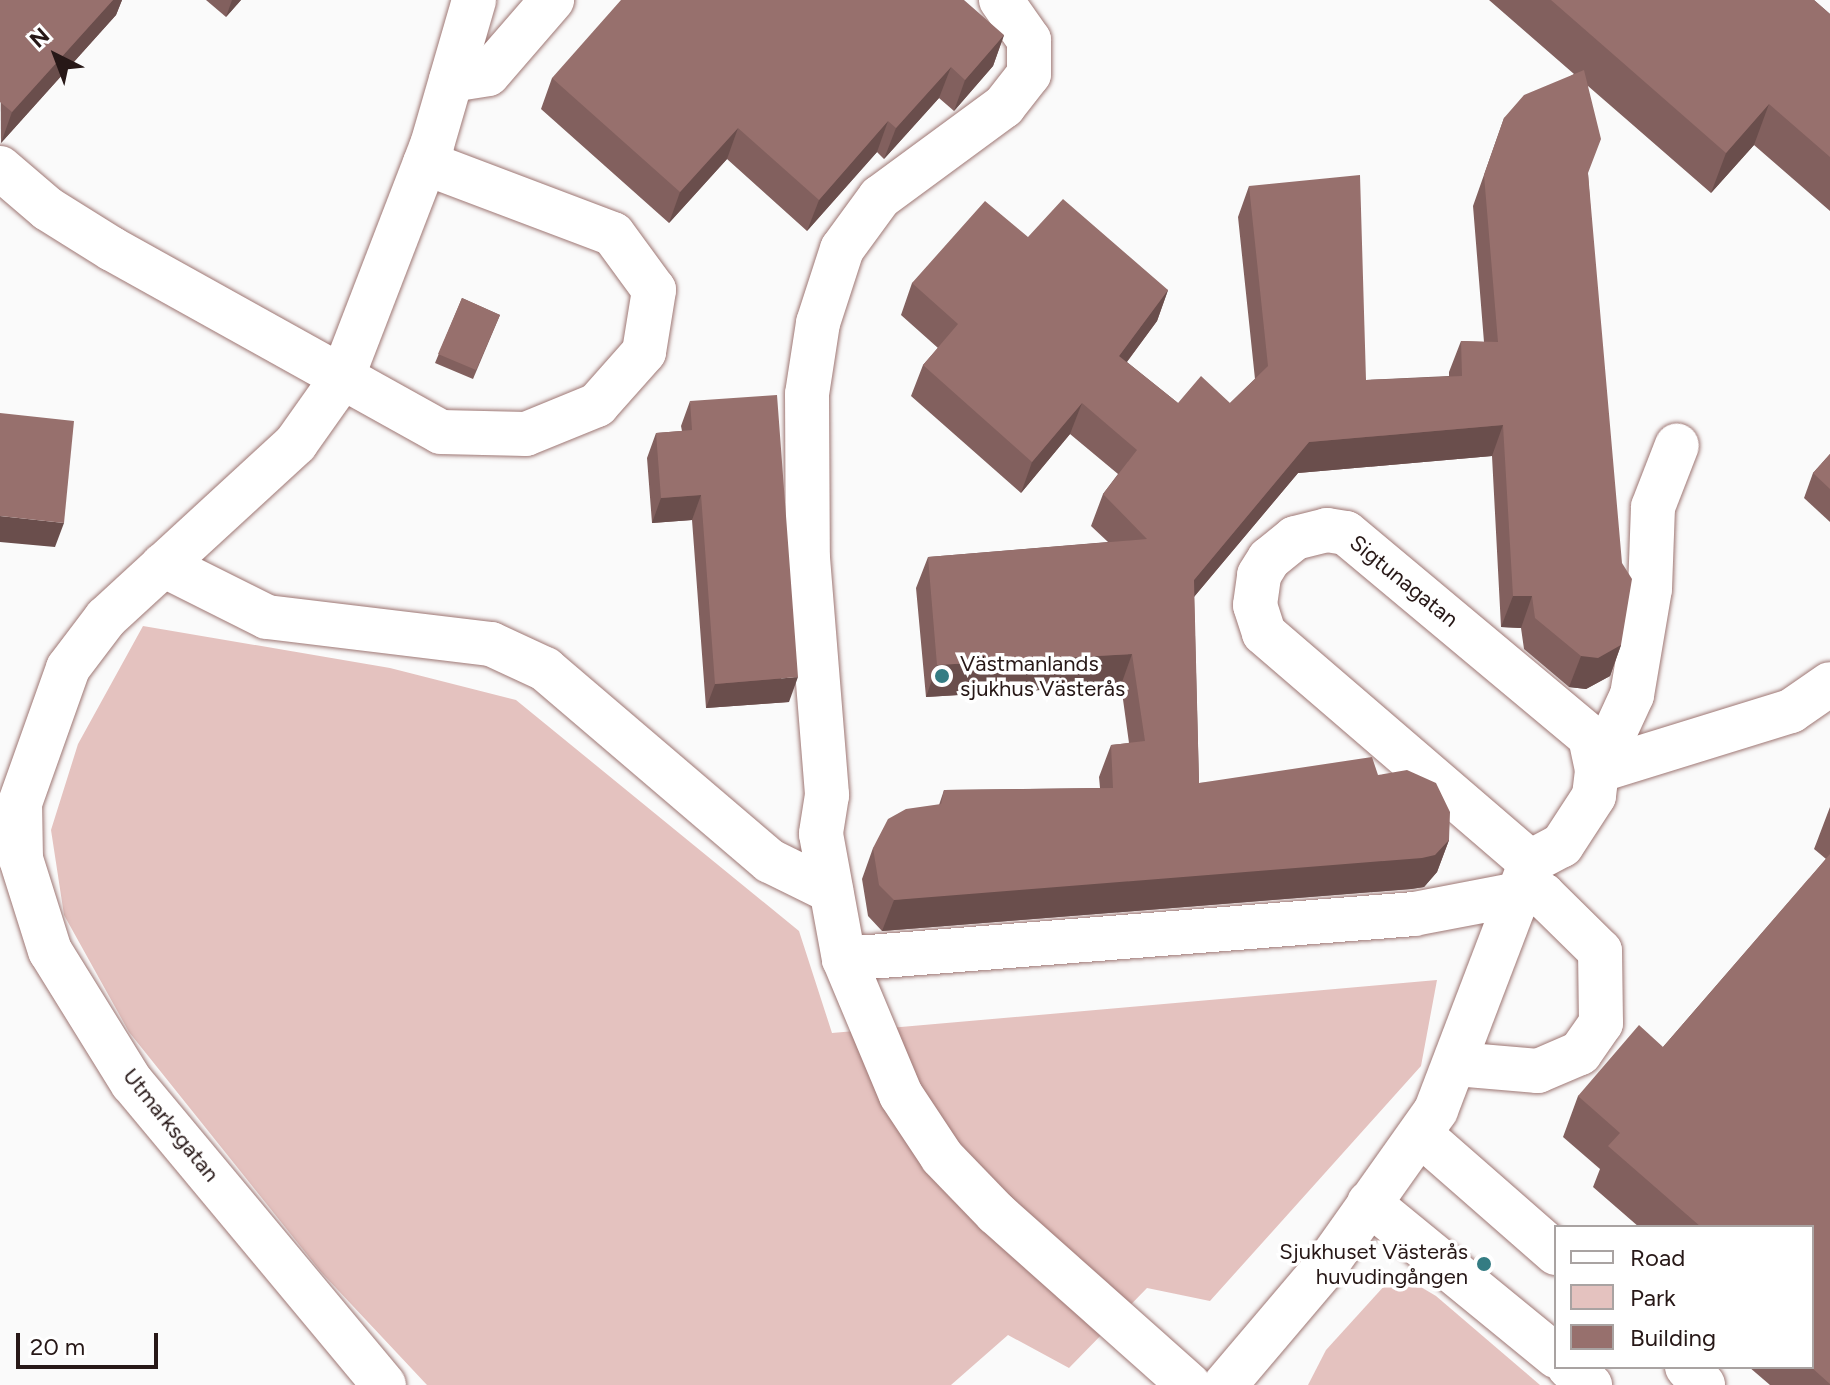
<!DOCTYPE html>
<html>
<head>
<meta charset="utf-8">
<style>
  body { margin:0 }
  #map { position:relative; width:1830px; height:1385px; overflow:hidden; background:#fafafa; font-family:Figtree,sans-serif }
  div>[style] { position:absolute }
  .green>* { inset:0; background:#e4c2bf }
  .roads { filter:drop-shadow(0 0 2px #9e7774) drop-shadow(0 0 2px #9e7774) }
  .minor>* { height:44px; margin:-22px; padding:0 22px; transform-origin:22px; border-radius:22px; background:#fff }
  .wall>* { inset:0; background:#82605e }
  .shaded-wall>* { inset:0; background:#6a4e4c }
  .building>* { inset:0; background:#97706d }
  .dots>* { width:22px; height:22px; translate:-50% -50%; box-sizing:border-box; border:4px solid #fff; border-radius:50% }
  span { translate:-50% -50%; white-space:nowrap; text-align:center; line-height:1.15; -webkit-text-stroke:7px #fff; paint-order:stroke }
  .street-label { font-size:22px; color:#271817 }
  .poi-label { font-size:22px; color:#271817 }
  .left { translate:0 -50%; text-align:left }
  .right { translate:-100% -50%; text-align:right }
  .legend { position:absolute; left:1554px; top:1225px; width:260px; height:144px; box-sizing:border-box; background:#fff; border:2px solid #a9a3a2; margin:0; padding:10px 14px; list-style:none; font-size:24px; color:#271817 }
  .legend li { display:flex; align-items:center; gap:16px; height:40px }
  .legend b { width:40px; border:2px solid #a9a3a2 }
  .north { position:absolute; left:16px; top:16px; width:80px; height:80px; -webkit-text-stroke:6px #fff; paint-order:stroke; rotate:318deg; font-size:22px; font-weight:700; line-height:32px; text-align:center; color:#271817 }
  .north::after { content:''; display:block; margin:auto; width:28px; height:36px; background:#271817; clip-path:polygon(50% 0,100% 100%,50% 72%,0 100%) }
  .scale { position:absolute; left:16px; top:1333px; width:142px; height:36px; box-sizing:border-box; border:4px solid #271817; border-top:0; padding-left:10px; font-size:24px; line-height:28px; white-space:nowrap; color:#271817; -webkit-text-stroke:6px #fff; paint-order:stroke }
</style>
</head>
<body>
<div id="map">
  <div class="green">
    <i style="clip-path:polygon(143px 626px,390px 668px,516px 700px,799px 931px,832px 1033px,1437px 980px,1421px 1066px,1210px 1301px,1147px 1288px,1069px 1368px,1008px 1335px,951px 1385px,427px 1385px,321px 1272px,129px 1032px,64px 915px,51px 830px,78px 744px)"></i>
    <i style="clip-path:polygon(1404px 1277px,1436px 1296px,1540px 1385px,1308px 1385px,1326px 1350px,1386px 1284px)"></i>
  </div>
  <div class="roads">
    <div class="minor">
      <i style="left:1001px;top:0;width:49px;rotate:55deg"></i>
      <i style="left:1029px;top:40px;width:34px;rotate:90deg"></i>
      <i style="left:1029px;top:74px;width:41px;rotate:128deg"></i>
      <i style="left:1004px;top:106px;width:154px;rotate:143.7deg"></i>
      <i style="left:880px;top:197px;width:64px;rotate:126.2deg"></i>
      <i style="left:842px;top:249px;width:78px;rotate:108deg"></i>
      <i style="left:818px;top:323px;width:72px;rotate:98.8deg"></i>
      <i style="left:807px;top:394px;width:164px;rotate:89.7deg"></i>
      <i style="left:808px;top:558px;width:238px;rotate:85.4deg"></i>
      <i style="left:827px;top:795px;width:39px;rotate:99deg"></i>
      <i style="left:821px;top:834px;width:127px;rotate:79.6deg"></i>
      <i style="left:844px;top:959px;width:147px;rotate:67.3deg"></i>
      <i style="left:901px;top:1095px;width:74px;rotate:56.5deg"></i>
      <i style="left:942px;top:1157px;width:78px;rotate:46deg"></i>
      <i style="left:996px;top:1213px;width:259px;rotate:41.7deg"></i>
      <i style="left:451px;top:80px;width:37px;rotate:-9deg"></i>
      <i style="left:488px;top:74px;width:98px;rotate:-49.1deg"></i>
      <i style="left:0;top:168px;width:63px;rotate:40.5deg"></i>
      <i style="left:48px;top:209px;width:75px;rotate:32deg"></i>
      <i style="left:112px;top:249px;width:376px;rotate:29.1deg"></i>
      <i style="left:441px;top:432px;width:85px;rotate:1.3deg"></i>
      <i style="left:526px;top:434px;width:77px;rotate:-22.2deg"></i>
      <i style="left:597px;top:405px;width:71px;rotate:-48.4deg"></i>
      <i style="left:644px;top:352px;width:63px;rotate:-80.8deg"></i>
      <i style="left:654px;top:290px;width:69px;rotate:-126.2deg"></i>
      <i style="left:613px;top:234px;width:201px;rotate:-159.3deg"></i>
      <i style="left:1327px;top:530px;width:19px;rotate:9deg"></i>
      <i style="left:1346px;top:533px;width:318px;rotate:39.9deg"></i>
      <i style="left:1590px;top:737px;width:35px;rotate:78deg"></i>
      <i style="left:1597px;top:771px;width:25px;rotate:97deg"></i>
      <i style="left:1594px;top:796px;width:59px;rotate:123.1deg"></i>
      <i style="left:1562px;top:845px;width:36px;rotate:152deg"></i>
      <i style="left:1530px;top:862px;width:351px;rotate:-139.3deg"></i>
      <i style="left:1264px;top:633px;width:29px;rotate:-108deg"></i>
      <i style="left:1255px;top:605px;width:30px;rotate:-82deg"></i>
      <i style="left:1259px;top:575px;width:19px;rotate:-58deg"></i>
      <i style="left:1269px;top:559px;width:33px;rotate:-39deg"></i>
      <i style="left:1295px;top:538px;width:33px;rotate:-14deg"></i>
      <i style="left:163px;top:565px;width:116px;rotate:26.6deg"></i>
      <i style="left:267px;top:617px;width:226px;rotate:6.9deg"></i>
      <i style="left:491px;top:644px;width:60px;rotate:24.8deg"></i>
      <i style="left:545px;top:669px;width:296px;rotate:40.5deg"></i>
      <i style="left:770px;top:861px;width:68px;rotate:26.2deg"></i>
      <i style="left:1597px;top:771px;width:84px;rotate:-65.3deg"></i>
      <i style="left:1632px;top:695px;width:108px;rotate:-80.4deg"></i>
      <i style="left:1650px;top:589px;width:82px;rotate:-87.9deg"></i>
      <i style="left:1653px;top:507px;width:66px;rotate:-68.8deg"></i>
      <i style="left:1597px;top:771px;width:203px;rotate:-17.2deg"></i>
      <i style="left:1791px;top:711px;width:47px;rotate:-34.7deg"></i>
      <i style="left:844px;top:959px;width:572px;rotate:-4.51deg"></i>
      <i style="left:1414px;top:914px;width:107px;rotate:-10.8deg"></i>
      <i style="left:1519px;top:894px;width:24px;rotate:2deg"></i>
      <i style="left:1543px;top:895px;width:80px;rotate:44.5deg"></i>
      <i style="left:1600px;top:951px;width:72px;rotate:89.2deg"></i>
      <i style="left:1601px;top:1023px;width:37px;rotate:125deg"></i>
      <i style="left:1580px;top:1053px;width:46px;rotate:156.8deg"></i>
      <i style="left:1538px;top:1071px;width:82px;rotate:-175.1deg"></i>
      <i style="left:1420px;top:1134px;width:181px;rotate:41.2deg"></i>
      <i style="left:1369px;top:1203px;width:242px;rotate:39.3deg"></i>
      <i style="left:1569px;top:1367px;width:28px;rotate:41deg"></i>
      <i style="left:1687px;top:1367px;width:24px;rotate:48deg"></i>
      <i style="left:384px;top:1385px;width:393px;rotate:-129.8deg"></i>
      <i style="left:132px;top:1083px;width:155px;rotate:-121.8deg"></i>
      <i style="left:50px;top:951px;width:96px;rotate:-107.5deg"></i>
      <i style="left:21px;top:859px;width:56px;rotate:-91deg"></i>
      <i style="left:20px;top:803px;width:143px;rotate:-70.4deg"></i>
      <i style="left:68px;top:668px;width:63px;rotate:-52.8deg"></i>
      <i style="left:106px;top:618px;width:258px;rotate:-42.6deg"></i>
      <i style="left:296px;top:443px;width:80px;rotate:-54.7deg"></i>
      <i style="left:342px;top:378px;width:250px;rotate:-68.9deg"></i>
      <i style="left:432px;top:145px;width:151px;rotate:-73.8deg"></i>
      <i style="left:1225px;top:1385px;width:155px;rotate:-49.7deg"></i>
      <i style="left:1325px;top:1267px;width:192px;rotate:-54.7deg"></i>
      <i style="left:1436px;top:1110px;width:255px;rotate:-69.1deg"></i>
    </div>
  </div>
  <div class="wall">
    <i style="clip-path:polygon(0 0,122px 0,116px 15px,1px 143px)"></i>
    <i style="clip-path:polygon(206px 0,241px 0,226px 17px)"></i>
    <i style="clip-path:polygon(1489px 0,1814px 0,1830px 14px,1830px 211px,1754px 145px,1711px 193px,1588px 86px,1588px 174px,1621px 645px,1610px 676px,1586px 689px,1569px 687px,1524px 649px,1521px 628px,1501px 627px,1492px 456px,1298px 473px,1194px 597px,1199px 783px,1378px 775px,1449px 840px,1437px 872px,1424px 887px,1411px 889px,882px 931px,868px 916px,862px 879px,873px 848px,939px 805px,944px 790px,1100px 788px,1099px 777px,1111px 745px,1129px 743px,1121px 685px,926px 697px,916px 588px,928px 557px,1108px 542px,1091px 526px,1103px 494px,1118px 474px,1070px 434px,1021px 493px,911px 396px,923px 365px,938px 348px,901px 315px,912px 283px,1028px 237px,1168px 290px,1157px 321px,1127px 362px,1178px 403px,1230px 403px,1255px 379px,1238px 217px,1249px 186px,1366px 380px,1449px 376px,1449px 372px,1461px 341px,1484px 342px,1473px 206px,1504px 118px,1574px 74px)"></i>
    <i style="clip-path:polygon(1004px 35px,993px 66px,954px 111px,939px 98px,884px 159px,877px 152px,807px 231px,727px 159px,669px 223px,541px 109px,552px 78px)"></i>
    <i style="clip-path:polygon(462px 298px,500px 315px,473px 379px,435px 363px)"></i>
    <i style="clip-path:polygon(690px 401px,789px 702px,706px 708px,692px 520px,652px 523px,647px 458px,656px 433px,682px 431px,681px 426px)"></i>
    <i style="clip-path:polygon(1830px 454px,1830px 522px,1804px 498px,1813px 473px)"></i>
    <i style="clip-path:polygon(1830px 807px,1830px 1385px,1770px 1385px,1749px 1367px,1812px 1367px,1812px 1227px,1639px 1227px,1593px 1187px,1600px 1169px,1563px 1137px,1578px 1096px,1663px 1047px,1826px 859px,1814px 849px)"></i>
  </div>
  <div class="shaded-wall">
    <i style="clip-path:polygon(113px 0,122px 0,116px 15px,1px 143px,12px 112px)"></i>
    <i style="clip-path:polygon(232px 0,241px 0,226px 17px)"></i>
    <i style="clip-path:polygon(1004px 35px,993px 66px,954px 111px,965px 80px)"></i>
    <i style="clip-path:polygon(951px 67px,939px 98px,884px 159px,896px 128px)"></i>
    <i style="clip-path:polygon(1769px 104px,1754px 145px,1711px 193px,1726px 153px)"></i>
    <i style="clip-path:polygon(888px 121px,877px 152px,807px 231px,819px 200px)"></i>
    <i style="clip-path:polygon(738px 128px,727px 159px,669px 223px,680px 192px)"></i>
    <i style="clip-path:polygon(1168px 290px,1157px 321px,1108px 387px,1119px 356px)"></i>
    <i style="clip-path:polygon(1082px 403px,1070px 434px,1021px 493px,1032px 462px)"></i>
    <i style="clip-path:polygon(1503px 425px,1492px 456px,1298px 473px,1182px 611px,1194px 580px,1309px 442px)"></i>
    <i style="clip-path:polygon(701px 495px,692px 520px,652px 523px,661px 498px)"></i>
    <i style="clip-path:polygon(0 516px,64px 523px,55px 547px,0 542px)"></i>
    <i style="clip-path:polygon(1513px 596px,1532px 596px,1521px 628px,1501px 627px)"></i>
    <i style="clip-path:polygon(1621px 645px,1610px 676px,1586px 689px,1569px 687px,1581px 656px)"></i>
    <i style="clip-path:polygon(1132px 654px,1121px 685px,926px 697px,937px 665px)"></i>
    <i style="clip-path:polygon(798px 677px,789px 702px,706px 708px,715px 684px)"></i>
    <i style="clip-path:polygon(1449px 840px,1437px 872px,1424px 887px,1411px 889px,882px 931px,894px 900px)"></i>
  </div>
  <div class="building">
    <i style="clip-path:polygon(0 0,113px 0,12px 112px,0 102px)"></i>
    <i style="clip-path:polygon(621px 0,964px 0,1004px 35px,965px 80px,951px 67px,896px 128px,888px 121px,819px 200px,738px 128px,680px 192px,552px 78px)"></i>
    <i style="clip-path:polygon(1551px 0,1814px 0,1830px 14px,1830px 157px,1769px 104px,1726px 153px)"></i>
    <i style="clip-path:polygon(1584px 70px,1601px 139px,1588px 173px,1622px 563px,1632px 579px,1621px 645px,1598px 658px,1581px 656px,1535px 618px,1532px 596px,1513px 596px,1503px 425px,1309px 442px,1194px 580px,1199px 783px,1372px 757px,1378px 775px,1407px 770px,1436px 783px,1450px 812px,1449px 840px,1435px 855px,1422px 858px,894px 900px,879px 885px,873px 848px,888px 819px,906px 809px,941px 804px,944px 790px,1113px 788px,1111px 745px,1145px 741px,1132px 654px,937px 665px,928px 557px,1147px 539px,1103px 494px,1137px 450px,1082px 403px,1032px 462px,923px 365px,958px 324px,912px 283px,985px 201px,1028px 237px,1063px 199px,1168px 290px,1119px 356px,1178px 403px,1201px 376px,1230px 403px,1268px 366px,1249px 186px,1360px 175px,1366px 380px,1462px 376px,1461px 341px,1498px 342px,1484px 175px,1504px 118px,1524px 95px)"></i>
    <i style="clip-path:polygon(462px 298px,500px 315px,476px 370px,438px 354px)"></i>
    <i style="clip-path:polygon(777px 395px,798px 677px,715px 684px,701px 495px,661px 498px,656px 433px,692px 430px,690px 401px)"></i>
    <i style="clip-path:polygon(0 413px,74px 421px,64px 523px,0 516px)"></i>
    <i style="clip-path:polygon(1830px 454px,1830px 489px,1813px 473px)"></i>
    <i style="clip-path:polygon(1830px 854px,1830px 1384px,1811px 1367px,1812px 1367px,1812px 1227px,1701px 1227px,1608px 1146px,1620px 1133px,1578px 1096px,1639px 1025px,1663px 1047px)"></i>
  </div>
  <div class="dots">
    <i style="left:942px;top:676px;background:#347c83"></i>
    <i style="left:1484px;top:1264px;background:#347c83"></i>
  </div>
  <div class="street-label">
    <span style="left:1404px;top:581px;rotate:39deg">Sigtunagatan</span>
    <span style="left:171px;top:1125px;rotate:51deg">Utmarksgatan</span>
  </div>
  <div class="poi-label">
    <span class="left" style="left:960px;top:676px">Västmanlands<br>sjukhus Västerås</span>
    <span class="right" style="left:1468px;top:1264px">Sjukhuset Västerås<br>huvudingången</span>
  </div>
  <ul class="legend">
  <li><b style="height:10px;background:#fff"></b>Road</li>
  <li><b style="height:22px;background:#e4c2bf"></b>Park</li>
  <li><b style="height:22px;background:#97706d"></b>Building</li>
  </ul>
  <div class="north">N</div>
  <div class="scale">20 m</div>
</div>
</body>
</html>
